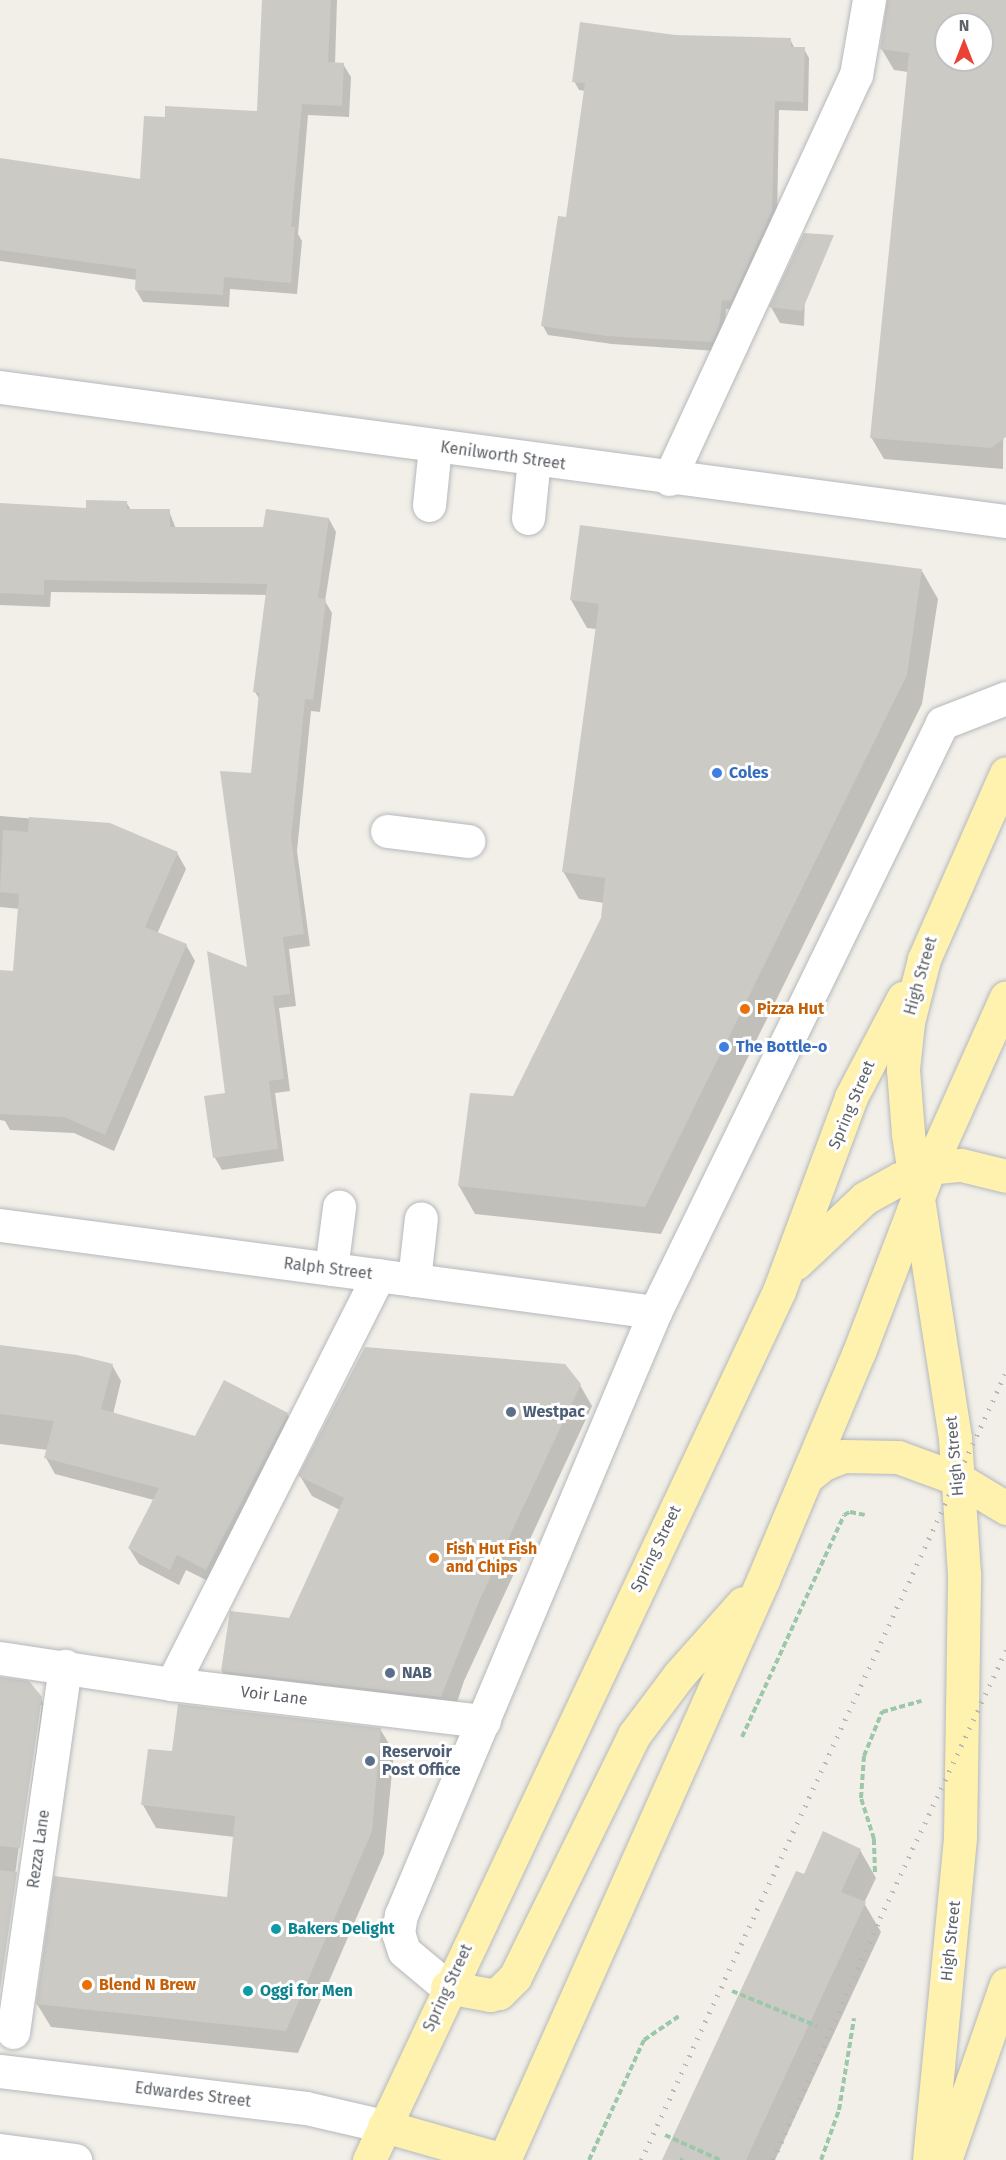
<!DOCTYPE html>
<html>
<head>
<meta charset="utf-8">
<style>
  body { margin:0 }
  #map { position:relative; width:1006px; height:2160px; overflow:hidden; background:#f1efe8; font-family:"Fira Sans",sans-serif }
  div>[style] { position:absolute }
  .shadow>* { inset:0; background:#0003 }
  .building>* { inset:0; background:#cccac5 }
  .path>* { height:4px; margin-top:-2px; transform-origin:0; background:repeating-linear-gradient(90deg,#9cc7a9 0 6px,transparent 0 9px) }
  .roads { filter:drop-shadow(0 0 2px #b5b8bc) drop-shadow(0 0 2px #b5b8bc) }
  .minor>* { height:33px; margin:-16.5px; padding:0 16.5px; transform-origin:16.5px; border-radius:16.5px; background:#fff }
  .major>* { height:33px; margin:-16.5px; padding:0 16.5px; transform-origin:16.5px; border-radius:16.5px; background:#fff2af }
  .rail>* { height:4.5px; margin-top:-2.25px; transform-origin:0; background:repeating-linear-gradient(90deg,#b6b7b8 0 1.5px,transparent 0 9.5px) }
  .dots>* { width:16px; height:16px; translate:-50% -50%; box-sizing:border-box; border:3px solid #fff; border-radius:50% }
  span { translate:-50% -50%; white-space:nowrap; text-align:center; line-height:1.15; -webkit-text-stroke:6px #fff; paint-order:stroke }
  .street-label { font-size:16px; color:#5f6368 }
  .shop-label { font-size:16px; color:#366cbe; font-weight:700 }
  .left { translate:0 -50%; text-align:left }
  .food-label { font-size:16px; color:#c56008; font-weight:700 }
  .service-label { font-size:16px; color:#4e5e75; font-weight:700 }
  .culture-label { font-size:16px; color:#0d838f; font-weight:700 }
  .north { position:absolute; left:934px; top:12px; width:60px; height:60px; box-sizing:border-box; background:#fff; border:2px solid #bfc1c3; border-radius:50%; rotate:0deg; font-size:16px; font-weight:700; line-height:24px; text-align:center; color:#5f6368 }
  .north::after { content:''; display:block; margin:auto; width:21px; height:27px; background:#ea4335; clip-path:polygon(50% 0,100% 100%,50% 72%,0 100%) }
</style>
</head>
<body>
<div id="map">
  <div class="shadow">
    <i style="clip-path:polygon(263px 0,337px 0,335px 64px,343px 64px,351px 77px,349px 117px,308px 115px,298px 234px,302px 241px,297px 294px,230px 289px,229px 307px,143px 302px,136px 290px,137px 280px,0 261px,0 160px,142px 181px,166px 118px,259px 112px)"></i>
    <i style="clip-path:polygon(evenodd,888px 0,1006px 0,1003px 469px,884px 459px,871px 437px,908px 72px,894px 70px,881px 48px,888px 0,946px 24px,982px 24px,982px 60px,946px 60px,946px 24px)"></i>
    <i style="clip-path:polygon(675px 36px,790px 39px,795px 49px,804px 49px,809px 58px,808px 111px,779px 110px,777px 221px,736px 310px,726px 309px,724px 336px,717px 351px,612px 344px,548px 335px,543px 326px,567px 219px,585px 91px,579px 90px,574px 81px)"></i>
    <i style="clip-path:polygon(806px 262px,804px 326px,780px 323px,771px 307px)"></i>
    <i style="clip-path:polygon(126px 502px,131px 510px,169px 511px,176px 529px,264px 529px,329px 519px,336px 532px,325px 601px,332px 613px,326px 662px,320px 712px,311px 711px,297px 851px,310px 946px,289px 949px,296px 1006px,279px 1008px,290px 1091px,275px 1093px,284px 1161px,222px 1170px,215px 1158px,206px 1097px,226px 1095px,249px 969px,252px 775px,260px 700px,255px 692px,267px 595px,51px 592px,50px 607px,0 605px,0 504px,87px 509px)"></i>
    <i style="clip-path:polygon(581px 527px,922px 571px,938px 599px,922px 704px,661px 1234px,475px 1214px,459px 1186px,514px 1098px,603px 918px,604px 903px,579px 899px,563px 871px,597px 629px,587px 628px,571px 600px)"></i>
    <i style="clip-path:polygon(0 816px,109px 825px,177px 853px,186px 869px,157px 934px,186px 945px,195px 961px,114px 1151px,74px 1133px,10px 1130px,5px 1121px,0 1120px,0 972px,15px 972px,20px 909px,0 907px)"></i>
    <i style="clip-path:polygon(0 1346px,112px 1365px,121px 1381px,113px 1414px,196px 1437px,287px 1414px,296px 1430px,216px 1585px,186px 1570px,179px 1585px,139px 1564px,129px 1548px,154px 1500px,55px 1474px,46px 1458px,48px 1450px,0 1444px)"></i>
    <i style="clip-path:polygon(580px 1385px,592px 1406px,464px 1681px,452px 1717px,234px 1691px,222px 1671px,290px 1620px,340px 1510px,312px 1496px,300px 1476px)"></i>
    <i style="clip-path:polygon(0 1678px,40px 1698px,55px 1724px,0 2023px,42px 1705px,39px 1705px,0 1980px)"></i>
    <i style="clip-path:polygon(380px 1729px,394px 1752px,384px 1854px,298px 2053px,51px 2027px,37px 2004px,55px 1878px,228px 1898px,235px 1837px,156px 1828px,143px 1805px,173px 1752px)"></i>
    <i style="clip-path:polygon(860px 1850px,876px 1878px,864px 1903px,881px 1932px,775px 2160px,663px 2160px,804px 1876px)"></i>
  </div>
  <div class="building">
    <i style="clip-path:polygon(262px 0,331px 0,328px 62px,344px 63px,342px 106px,302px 104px,291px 227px,295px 227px,291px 283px,224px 277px,223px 295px,135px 290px,136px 269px,0 250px,0 158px,140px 179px,144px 116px,165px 117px,165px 106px,257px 111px)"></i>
    <i style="clip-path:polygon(evenodd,887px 0,1006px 0,1006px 437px,991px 448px,870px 438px,909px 53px,880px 49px,887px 0,946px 24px,982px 24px,982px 60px,946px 60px,946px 24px)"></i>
    <i style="clip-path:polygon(580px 22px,675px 35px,791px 38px,791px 47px,805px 47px,803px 102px,775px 101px,772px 211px,731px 301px,722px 300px,719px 326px,712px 342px,606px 336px,541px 326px,558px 216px,566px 217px,585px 83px,572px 82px)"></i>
    <i style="clip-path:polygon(804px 233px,834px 235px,802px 311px,769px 307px)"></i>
    <i style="clip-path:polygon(86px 500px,127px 501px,127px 509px,170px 509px,170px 527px,263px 527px,266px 509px,329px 518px,318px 598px,326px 599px,320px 649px,313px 700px,305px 699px,291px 838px,304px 934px,283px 937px,290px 994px,273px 996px,284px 1079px,269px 1081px,278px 1149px,213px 1158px,204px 1096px,225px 1093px,207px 951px,247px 967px,220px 771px,251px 773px,259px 693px,253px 692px,267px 584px,44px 580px,44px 595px,0 593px,0 503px,86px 508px)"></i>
    <i style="clip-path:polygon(580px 525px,922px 569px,907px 675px,645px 1207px,458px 1186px,470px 1093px,513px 1096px,601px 918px,605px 878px,562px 872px,599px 604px,570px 600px)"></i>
    <i style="clip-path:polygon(29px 817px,110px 823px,178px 852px,145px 927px,187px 944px,105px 1135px,64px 1117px,0 1114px,0 970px,13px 971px,19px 894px,0 892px,3px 830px,28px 832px)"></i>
    <i style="clip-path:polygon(0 1345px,77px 1355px,113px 1364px,101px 1409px,195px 1436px,224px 1380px,288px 1413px,206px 1570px,177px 1555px,170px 1570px,128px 1548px,159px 1488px,44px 1458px,54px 1421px,0 1414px)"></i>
    <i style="clip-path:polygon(365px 1347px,565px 1364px,581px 1384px,480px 1599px,441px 1697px,221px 1671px,230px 1611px,289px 1618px,344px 1498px,298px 1476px)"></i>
    <i style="clip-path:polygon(0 1677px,29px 1681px,42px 1697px,20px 1848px,0 1846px)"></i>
    <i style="clip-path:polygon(178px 1704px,381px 1728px,372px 1831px,286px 2031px,36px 2004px,54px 1876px,227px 1897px,235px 1816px,141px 1805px,148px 1749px,172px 1751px)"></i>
    <i style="clip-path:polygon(823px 1831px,861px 1849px,841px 1892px,866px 1902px,746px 2160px,662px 2160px,796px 1871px,804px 1874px)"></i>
    <i style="clip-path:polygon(0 1870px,17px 1872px,0 1990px)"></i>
  </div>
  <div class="path">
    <i style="left:742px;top:1737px;width:244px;rotate:-65.3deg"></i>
    <i style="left:844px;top:1515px;width:7px;rotate:-27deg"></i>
    <i style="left:850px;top:1512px;width:15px;rotate:11deg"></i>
    <i style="left:875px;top:1872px;width:33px;rotate:-92deg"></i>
    <i style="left:874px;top:1839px;width:43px;rotate:-107.6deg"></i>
    <i style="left:861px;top:1798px;width:42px;rotate:-85.9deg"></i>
    <i style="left:864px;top:1756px;width:48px;rotate:-67.8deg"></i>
    <i style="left:882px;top:1712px;width:41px;rotate:-15.8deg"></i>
    <i style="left:732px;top:1991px;width:92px;rotate:22.4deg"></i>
    <i style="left:665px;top:2135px;width:60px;rotate:24.4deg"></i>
    <i style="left:589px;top:2160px;width:132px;rotate:-65.4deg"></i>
    <i style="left:644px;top:2040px;width:42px;rotate:-34.4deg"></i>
    <i style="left:681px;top:2160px;width:2px;rotate:-63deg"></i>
    <i style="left:821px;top:2160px;width:53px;rotate:-70.2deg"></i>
    <i style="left:839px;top:2110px;width:93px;rotate:-80.7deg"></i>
  </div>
  <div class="roads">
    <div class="minor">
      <i style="left:0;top:387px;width:1015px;rotate:7.59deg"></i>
      <i style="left:669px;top:479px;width:445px;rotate:-65.2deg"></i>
      <i style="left:856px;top:75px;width:76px;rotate:-80.2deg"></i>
      <i style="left:429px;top:505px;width:58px;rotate:-84.1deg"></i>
      <i style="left:528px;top:518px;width:59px;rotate:-84.2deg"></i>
      <i style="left:387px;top:831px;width:82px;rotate:7deg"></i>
      <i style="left:0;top:1225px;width:661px;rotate:7.57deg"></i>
      <i style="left:331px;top:1269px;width:63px;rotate:-82.6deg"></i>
      <i style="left:414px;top:1280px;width:62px;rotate:-83.6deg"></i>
      <i style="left:0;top:1658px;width:174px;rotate:8.6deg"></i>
      <i style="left:172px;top:1684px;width:314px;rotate:6.8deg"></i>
      <i style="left:172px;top:1684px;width:458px;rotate:-63.2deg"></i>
      <i style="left:447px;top:1987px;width:56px;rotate:-140.1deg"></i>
      <i style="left:404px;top:1951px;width:19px;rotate:-108deg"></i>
      <i style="left:398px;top:1933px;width:18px;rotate:-81deg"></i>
      <i style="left:401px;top:1915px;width:654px;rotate:-67.16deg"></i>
      <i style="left:655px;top:1312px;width:655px;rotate:-64.02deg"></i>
      <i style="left:942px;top:723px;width:69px;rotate:-21.3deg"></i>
      <i style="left:13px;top:2032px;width:370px;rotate:-81.9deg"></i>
      <i style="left:0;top:2071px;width:308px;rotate:6.9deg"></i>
      <i style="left:306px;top:2108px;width:80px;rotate:13deg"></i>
      <i style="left:0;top:2150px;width:76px;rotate:7.6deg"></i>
    </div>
    <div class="major">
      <i style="left:796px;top:1263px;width:95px;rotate:-43.3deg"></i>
      <i style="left:865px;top:1198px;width:39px;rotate:-29deg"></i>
      <i style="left:899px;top:1179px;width:40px;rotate:-18deg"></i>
      <i style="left:937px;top:1167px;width:24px;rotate:-5deg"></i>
      <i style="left:961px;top:1165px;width:46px;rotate:13.7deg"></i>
      <i style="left:806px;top:1478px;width:22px;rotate:-39deg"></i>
      <i style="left:823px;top:1464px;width:22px;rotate:-21deg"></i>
      <i style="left:844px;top:1456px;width:54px;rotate:1.1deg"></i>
      <i style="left:898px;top:1457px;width:64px;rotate:20.1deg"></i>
      <i style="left:958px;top:1479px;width:56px;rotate:31.1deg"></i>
      <i style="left:447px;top:1987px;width:44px;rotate:10.5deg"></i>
      <i style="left:490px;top:1995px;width:9px;rotate:-13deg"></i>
      <i style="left:499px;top:1993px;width:23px;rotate:-45deg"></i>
      <i style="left:515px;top:1977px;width:270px;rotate:-63.8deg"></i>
      <i style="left:634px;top:1735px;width:75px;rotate:-53.1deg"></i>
      <i style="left:679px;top:1675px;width:96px;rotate:-48.4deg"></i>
      <i style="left:384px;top:2126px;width:124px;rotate:15.9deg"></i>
      <i style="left:369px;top:2160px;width:961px;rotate:-64.74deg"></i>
      <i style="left:779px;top:1291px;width:207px;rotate:-69.6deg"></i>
      <i style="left:851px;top:1097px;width:112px;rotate:-62.3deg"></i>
      <i style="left:504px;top:2160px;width:635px;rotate:-65.94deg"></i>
      <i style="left:763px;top:1580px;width:247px;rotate:-67.2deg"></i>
      <i style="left:859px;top:1352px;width:196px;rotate:-69.1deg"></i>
      <i style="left:929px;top:1169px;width:188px;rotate:-65.9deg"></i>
      <i style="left:929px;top:2160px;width:324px;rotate:-84.5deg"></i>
      <i style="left:960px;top:1837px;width:263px;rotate:-89.1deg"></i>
      <i style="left:964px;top:1574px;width:136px;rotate:-93.8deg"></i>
      <i style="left:955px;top:1438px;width:309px;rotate:-98.8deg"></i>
      <i style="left:908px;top:1133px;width:64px;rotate:-94.5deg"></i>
      <i style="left:903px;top:1069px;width:47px;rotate:-83.9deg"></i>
      <i style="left:908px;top:1022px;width:65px;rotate:-75.7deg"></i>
      <i style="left:924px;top:959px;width:203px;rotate:-66.2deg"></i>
      <i style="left:945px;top:2160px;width:186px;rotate:-70.9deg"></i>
    </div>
  </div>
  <div class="rail">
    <i style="left:641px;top:2160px;width:868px;rotate:-65.15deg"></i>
    <i style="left:773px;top:2160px;width:265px;rotate:-66.1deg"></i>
    <i style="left:880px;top:1918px;width:296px;rotate:-64.8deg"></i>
  </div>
  <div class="dots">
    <i style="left:717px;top:773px;background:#3f7fe0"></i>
    <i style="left:745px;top:1009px;background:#e8710a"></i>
    <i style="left:724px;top:1047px;background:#3f7fe0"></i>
    <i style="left:511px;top:1412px;background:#5c6f8a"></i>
    <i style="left:434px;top:1558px;background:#e8710a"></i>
    <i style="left:390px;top:1673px;background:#5c6f8a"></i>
    <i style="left:370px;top:1761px;background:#5c6f8a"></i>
    <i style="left:276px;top:1929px;background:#0f9aa8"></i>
    <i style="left:87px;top:1985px;background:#e8710a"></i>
    <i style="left:248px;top:1991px;background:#0f9aa8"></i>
  </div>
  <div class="street-label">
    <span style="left:503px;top:456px;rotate:8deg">Kenilworth Street</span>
    <span style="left:921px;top:976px;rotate:-74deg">High Street</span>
    <span style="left:852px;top:1105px;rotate:-67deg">Spring Street</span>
    <span style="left:328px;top:1269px;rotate:7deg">Ralph Street</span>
    <span style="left:955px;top:1456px;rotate:-95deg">High Street</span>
    <span style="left:656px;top:1549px;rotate:-64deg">Spring Street</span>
    <span style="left:274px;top:1696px;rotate:7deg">Voir Lane</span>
    <span style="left:39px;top:1849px;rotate:-82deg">Rezza Lane</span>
    <span style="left:951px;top:1941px;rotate:-84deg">High Street</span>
    <span style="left:448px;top:1988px;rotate:-65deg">Spring Street</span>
    <span style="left:193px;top:2095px;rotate:7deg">Edwardes Street</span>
  </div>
  <div class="shop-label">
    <span class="left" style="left:729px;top:773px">Coles</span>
    <span class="left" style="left:736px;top:1047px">The Bottle-o</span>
  </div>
  <div class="food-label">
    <span class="left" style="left:757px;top:1009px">Pizza Hut</span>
    <span class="left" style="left:446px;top:1558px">Fish Hut Fish<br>and Chips</span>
    <span class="left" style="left:99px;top:1985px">Blend N Brew</span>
  </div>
  <div class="service-label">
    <span class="left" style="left:523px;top:1412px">Westpac</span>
    <span class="left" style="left:402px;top:1673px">NAB</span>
    <span class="left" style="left:382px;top:1761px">Reservoir<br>Post Office</span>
  </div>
  <div class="culture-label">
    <span class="left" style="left:288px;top:1929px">Bakers Delight</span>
    <span class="left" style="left:260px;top:1991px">Oggi for Men</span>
  </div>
  <div class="north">N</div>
</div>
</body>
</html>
